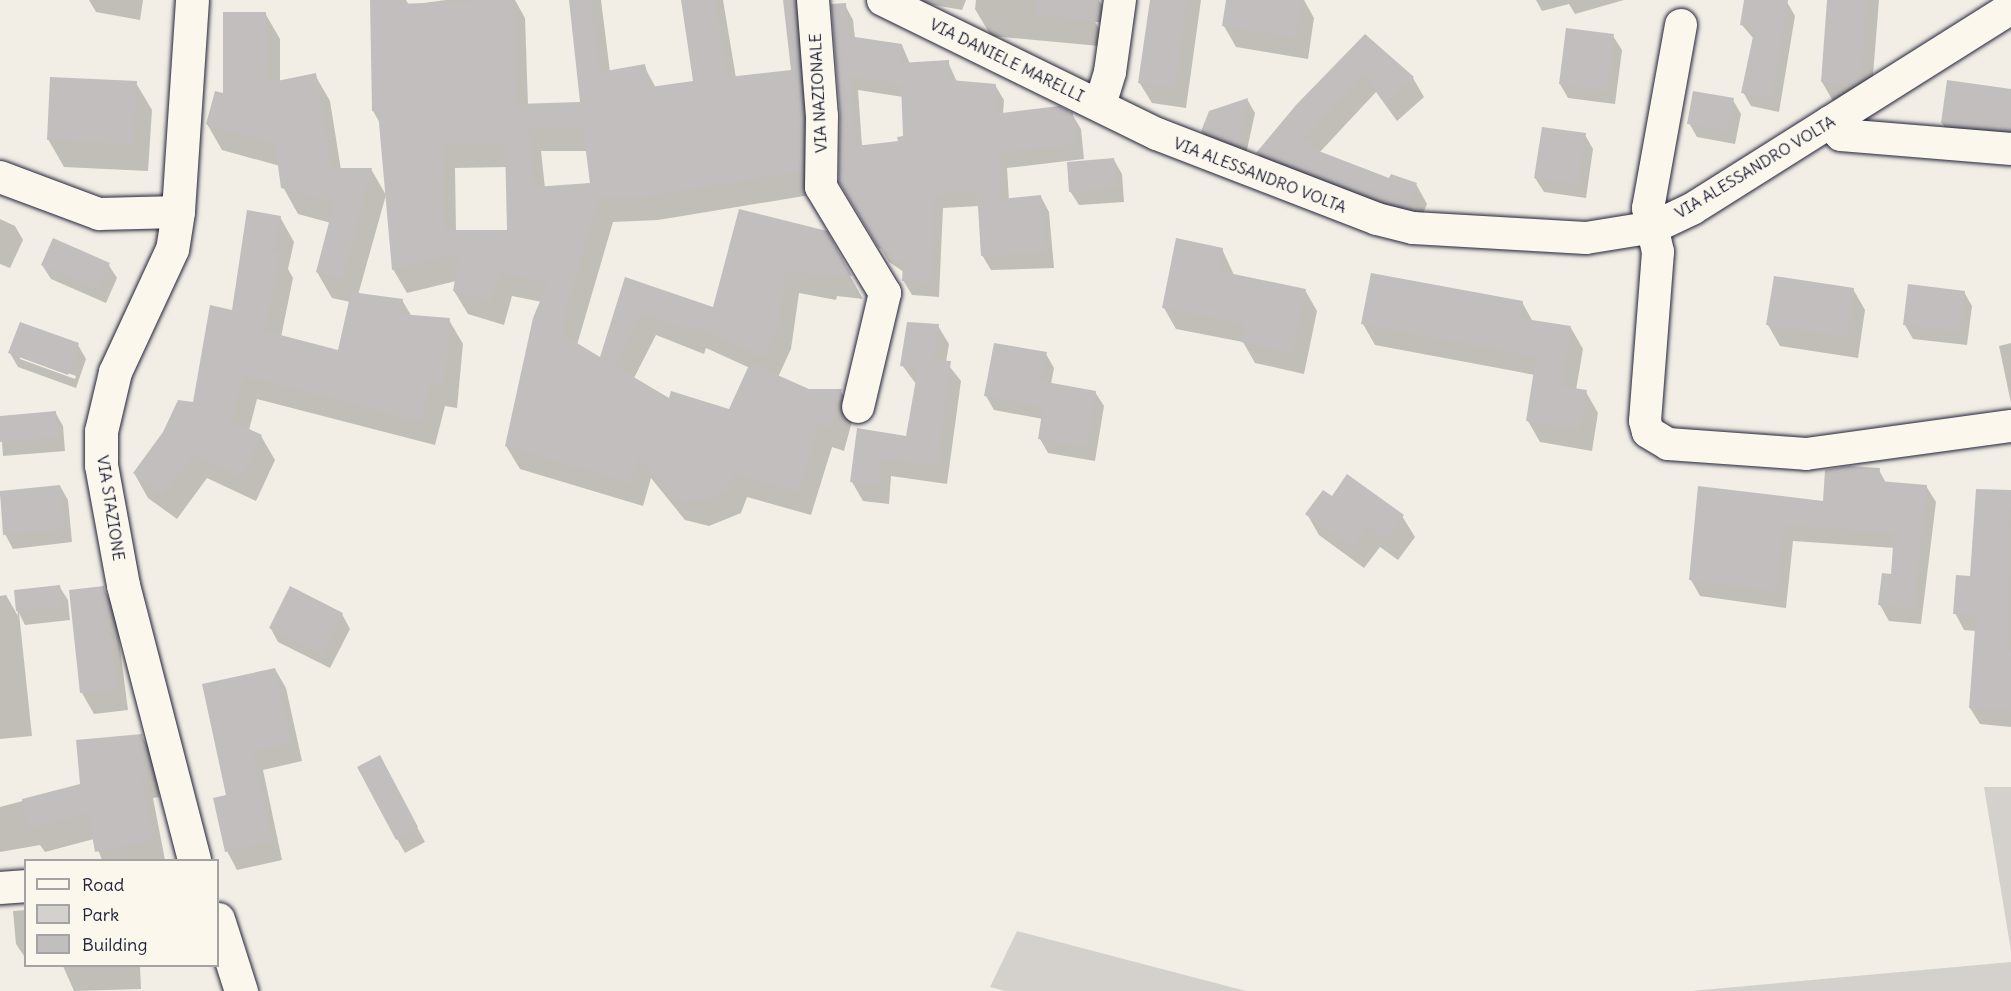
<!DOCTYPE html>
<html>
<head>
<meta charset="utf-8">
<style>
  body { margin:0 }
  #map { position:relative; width:2011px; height:991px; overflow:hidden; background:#f2eee5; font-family:Delius,sans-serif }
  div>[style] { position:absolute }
  .green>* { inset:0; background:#d4d1cc }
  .shadow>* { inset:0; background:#0003 }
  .building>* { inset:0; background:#c2bebe }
  .roads { filter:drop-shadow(0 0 2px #22223b) drop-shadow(0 0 2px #22223b) }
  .minor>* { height:32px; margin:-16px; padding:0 16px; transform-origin:16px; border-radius:16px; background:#fbf7ec }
  .secondary>* { height:33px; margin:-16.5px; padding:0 16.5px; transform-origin:16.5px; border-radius:16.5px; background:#fbf7ec }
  span { translate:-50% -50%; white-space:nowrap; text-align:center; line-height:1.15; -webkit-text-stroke:5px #fbf7ec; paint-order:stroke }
  .street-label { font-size:16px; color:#22223b }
  .legend { position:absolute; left:24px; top:859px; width:195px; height:108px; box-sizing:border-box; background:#fbf7ec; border:2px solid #a4a2a5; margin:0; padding:8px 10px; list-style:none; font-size:18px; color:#22223b }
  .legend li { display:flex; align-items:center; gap:12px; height:30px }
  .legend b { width:30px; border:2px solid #a4a2a5 }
</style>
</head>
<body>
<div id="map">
  <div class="green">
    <i style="clip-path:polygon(1984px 787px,2011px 787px,2011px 951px)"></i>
    <i style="clip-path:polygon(1017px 931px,1246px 991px,1005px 991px,990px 987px)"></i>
    <i style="clip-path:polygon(2011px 962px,2011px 991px,1691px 991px)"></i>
  </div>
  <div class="shadow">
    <i style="clip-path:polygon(89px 0,143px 0,140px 20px,96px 12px)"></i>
    <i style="clip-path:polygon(evenodd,371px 0,406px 0,409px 5px,446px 0,515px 0,525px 18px,528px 105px,582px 104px,570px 0,601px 0,610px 72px,644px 66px,656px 88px,695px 82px,683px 0,723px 0,736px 78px,792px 71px,785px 0,810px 0,816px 194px,658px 220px,613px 222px,577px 345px,601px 359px,626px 279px,714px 309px,826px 233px,863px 299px,837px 296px,836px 300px,799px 293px,791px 349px,778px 377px,808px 391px,841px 391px,854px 414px,844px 451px,832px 447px,811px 515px,747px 497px,741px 513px,709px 526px,685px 520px,651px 478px,643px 506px,520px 469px,506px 446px,542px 302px,512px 296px,504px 325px,468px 314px,454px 291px,456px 281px,407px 293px,393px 269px,380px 123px,373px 111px,371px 0,541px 151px,587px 151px,591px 184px,545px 188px,541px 151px,371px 0,507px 167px,508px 231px,456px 231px,455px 168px,507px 167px,371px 0,656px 335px,704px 354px,706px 348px,750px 368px,730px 411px,670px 400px,634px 378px,656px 335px)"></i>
    <i style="clip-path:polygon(907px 0,966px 0,962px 10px)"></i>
    <i style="clip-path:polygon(976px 0,1099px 0,1113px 25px,1112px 44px,1099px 22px,1095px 22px,1110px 47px,991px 36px,975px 9px)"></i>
    <i style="clip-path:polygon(1151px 0,1201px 0,1186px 108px,1152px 103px,1139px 82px)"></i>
    <i style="clip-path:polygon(1228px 0,1304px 0,1314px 18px,1308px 59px,1236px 47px,1224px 26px)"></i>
    <i style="clip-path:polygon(1536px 0,1624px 0,1575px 14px,1569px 4px,1542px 11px)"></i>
    <i style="clip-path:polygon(1746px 0,1787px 2px,1795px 16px,1779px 112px,1751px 106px,1743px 92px,1754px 39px,1741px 24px)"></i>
    <i style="clip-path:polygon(1828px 0,1879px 0,1871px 100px,1867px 103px,1833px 101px,1822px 82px)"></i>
    <i style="clip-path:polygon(evenodd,845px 5px,853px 20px,855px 38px,902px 45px,910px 64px,948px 62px,957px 82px,995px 85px,1004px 100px,1003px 114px,1072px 114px,1081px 129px,1084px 159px,1007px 168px,1009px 200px,1041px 197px,1049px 212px,1054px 268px,991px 270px,982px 255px,979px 206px,943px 208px,939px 297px,912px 295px,903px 280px,904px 272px,889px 262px,841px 182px,845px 5px,858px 90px,903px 97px,905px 138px,900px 142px,862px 146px,858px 90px)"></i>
    <i style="clip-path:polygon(265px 13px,280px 39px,280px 82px,315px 75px,330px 101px,341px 170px,371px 169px,386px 195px,358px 295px,402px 300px,412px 317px,449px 320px,463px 344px,457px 408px,445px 406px,435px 445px,257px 399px,249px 430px,261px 436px,275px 460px,256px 501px,207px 478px,177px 519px,148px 498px,134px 473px,194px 404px,233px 311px,280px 217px,294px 242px,288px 269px,293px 278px,281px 337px,339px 352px,350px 302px,332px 298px,317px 272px,331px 223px,298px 214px,283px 187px,280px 166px,222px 150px,207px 124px)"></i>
    <i style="clip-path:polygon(1365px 36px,1413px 78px,1424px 97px,1397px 121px,1376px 92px,1319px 153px,1390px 180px,1416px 184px,1427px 204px,1418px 226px,1269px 172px,1258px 153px)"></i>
    <i style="clip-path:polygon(1613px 36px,1622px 50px,1615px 104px,1568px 98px,1560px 84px)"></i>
    <i style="clip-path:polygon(136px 83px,152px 110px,148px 171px,64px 167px,48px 139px)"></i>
    <i style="clip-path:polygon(2011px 90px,2011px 145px,1951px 137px,1942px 123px)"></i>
    <i style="clip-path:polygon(1247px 99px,1255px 113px,1245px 159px,1211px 146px,1202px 131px,1204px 123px)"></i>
    <i style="clip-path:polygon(1733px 100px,1741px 114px,1735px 144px,1697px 137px,1689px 123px)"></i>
    <i style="clip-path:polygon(1585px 135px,1593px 149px,1586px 198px,1544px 192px,1535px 178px)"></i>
    <i style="clip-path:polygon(1114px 160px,1122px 174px,1124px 202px,1079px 205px,1070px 191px)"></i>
    <i style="clip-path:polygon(0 219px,15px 226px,23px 240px,10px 268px,0 264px)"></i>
    <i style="clip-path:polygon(1222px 249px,1234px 275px,1305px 290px,1317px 311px,1304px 374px,1255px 363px,1243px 342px,1176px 329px,1164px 308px)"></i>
    <i style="clip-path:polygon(108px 264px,117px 278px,106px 303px,51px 279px,42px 265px)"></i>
    <i style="clip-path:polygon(1853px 289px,1865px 310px,1858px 358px,1780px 346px,1768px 325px)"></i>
    <i style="clip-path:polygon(1964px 292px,1972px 306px,1967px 345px,1913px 339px,1905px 325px)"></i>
    <i style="clip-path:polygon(1522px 302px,1533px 322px,1571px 328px,1583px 349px,1576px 390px,1586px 392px,1598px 413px,1592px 451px,1540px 442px,1528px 421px,1535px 375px,1375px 345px,1363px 324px)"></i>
    <i style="clip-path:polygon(938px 326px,949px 344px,946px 362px,961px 381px,947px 484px,891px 476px,889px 504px,863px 501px,852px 482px,859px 430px,907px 438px,916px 384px,902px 365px)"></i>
    <i style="clip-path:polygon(2011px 343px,2011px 403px,1999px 346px)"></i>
    <i style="clip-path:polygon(evenodd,78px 345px,86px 359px,76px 388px,18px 367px,10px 353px,78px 345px,20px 356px,76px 376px,75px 379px,20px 359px,20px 356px)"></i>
    <i style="clip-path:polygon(1046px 354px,1054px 368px,1051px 384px,1095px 392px,1104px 406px,1095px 461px,1048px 453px,1040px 439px,1043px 419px,994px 410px,986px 396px)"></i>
    <i style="clip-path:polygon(55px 412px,63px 426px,65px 451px,3px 456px,0 417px)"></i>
    <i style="clip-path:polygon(1879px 470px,1886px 483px,1926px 486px,1936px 502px,1921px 624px,1889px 621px,1880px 605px,1892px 576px,1895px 548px,1793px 541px,1786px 608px,1700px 596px,1691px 580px,1699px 488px,1825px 502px)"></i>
    <i style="clip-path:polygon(60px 486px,68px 500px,72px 542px,13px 549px,5px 534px,0 493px)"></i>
    <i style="clip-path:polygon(1977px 490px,2011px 492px,2011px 727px,1980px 724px,1970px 708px,1976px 631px,1964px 630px,1955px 613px,1971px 578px)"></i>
    <i style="clip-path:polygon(1332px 498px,1402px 516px,1415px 537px,1398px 560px,1380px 547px,1364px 568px,1319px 535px,1307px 514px)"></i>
    <i style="clip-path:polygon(59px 586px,68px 600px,70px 620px,25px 625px,19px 613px,32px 736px,0 739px,0 596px,6px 595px,18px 616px,15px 591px)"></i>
    <i style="clip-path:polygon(103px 588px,115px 609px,128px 710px,94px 714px,82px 693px)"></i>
    <i style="clip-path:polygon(342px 614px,350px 629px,330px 668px,278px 642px,270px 627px)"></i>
    <i style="clip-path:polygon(275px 669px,286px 688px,302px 761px,263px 770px,282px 860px,237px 870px,227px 851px,228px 797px)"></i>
    <i style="clip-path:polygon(141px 735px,155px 759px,159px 797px,153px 798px,165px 860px,102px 860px,94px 839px,45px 852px,40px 845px,0 852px,0 807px,82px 785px)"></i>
    <i style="clip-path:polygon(387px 771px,425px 842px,405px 853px,397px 839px)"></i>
    <i style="clip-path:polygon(26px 910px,26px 959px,16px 944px,13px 911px)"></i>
    <i style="clip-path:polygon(63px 966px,140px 966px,141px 989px,74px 991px)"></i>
  </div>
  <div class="building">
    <i style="clip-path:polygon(evenodd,370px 0,397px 0,397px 4px,513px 0,516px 104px,580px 102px,569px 0,591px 0,600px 72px,645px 64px,650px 87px,693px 81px,681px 0,714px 0,728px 77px,791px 70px,783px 0,795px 0,804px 117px,803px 171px,644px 197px,599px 199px,567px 305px,562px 334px,600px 357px,625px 277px,713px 307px,739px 209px,827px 231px,852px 276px,823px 273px,823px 277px,786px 270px,778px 325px,763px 357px,693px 326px,691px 331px,642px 313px,615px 366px,669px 398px,671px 391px,729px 409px,750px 363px,809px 389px,842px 389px,831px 428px,819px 424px,798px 492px,733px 474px,727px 490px,716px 498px,683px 502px,670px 496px,638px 457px,630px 483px,505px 446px,533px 318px,548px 282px,499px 273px,491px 302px,453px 291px,460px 253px,392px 270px,378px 112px,372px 111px,370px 0,529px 128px,583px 128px,590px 183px,534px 187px,529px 128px,370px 0,505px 143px,507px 230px,444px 230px,442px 145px,505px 143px)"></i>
    <i style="clip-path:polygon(1036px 0,1098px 0,1096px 21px,1036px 15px)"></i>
    <i style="clip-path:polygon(1150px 0,1187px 0,1175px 88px,1138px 83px)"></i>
    <i style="clip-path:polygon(1226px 0,1302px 0,1296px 38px,1222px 26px)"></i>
    <i style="clip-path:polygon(1744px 0,1788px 0,1772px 99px,1741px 93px,1755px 27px,1740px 25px)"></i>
    <i style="clip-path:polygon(1827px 0,1867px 0,1861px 81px,1855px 85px,1821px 82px)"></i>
    <i style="clip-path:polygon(evenodd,846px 3px,848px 36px,902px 44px,900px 63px,949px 60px,950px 80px,996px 84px,994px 114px,1059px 106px,1073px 113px,1076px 144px,999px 153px,1002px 199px,1041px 195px,1046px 253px,981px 256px,977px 191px,935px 194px,931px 282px,902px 281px,903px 263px,878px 247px,839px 182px,840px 115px,831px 4px,846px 3px,851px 76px,901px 84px,903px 136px,897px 137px,898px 141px,856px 146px,851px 76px)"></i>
    <i style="clip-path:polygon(223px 12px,266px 12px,267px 83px,316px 73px,331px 168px,372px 168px,342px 279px,316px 272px,334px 203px,281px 188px,275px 144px,206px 124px,215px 91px,223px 93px)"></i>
    <i style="clip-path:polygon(1566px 28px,1614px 34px,1607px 91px,1559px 84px)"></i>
    <i style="clip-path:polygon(1365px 34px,1414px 77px,1385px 103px,1364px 74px,1304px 138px,1314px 143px,1311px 148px,1389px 178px,1391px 174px,1417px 183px,1407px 208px,1256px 153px,1296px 105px)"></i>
    <i style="clip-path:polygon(50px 77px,137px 81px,133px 144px,47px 140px)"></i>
    <i style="clip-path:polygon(1947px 80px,2011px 89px,2011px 131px,1941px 123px)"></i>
    <i style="clip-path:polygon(1693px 91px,1734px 98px,1728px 131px,1687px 124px)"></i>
    <i style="clip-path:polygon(1248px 98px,1237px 146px,1201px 132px,1209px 111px)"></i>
    <i style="clip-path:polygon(1542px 127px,1586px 133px,1578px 185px,1534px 178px)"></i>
    <i style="clip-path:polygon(1114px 158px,1117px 188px,1069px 192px,1067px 162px)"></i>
    <i style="clip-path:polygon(247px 210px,281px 216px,273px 251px,280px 252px,265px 331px,338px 350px,351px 292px,403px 299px,400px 314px,450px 318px,444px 384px,431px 382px,421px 422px,243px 375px,232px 421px,262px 435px,242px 477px,193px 455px,162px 495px,133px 473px,163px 432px,178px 400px,193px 402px,210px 305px,232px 310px)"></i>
    <i style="clip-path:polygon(53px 238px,110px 263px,98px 290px,41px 265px)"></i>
    <i style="clip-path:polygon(1176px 238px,1223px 248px,1219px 271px,1306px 289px,1292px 353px,1241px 342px,1245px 324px,1162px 308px)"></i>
    <i style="clip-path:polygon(1371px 273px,1523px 301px,1520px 318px,1571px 326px,1561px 386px,1587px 390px,1580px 430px,1526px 421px,1536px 357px,1361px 324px)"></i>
    <i style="clip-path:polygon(1774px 276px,1854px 288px,1847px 337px,1766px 325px)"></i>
    <i style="clip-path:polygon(1908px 284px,1965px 291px,1960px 332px,1903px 325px)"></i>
    <i style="clip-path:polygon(20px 322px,79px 343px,68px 375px,8px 353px)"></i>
    <i style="clip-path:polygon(907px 322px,939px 324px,934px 360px,951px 361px,937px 466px,881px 458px,879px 486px,850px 482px,857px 428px,906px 436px,918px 368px,900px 366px)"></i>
    <i style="clip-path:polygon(994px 343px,1047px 352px,1041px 381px,1096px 391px,1087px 447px,1038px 439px,1043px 407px,984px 396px)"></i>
    <i style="clip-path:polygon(56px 411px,58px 437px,0 442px,0 416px)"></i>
    <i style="clip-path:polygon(1849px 466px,1880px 468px,1879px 481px,1927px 485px,1913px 608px,1878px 605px,1882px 573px,1891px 574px,1894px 533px,1784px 525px,1777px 592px,1689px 580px,1698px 486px,1823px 501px,1825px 470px)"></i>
    <i style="clip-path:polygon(1347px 474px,1404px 515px,1386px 540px,1367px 526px,1352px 548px,1305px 514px,1323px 490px,1332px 496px)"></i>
    <i style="clip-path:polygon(60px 485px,65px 528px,3px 535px,0 491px)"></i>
    <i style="clip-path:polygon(1976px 489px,2011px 490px,2008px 650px,2011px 650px,2011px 711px,1969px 708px,1976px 615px,1953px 614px,1956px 575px,1970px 576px)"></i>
    <i style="clip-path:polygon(60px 585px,63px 606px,16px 611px,14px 590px)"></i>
    <i style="clip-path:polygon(104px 586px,117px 689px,80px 693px,69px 590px)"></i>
    <i style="clip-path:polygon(290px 586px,343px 613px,322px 655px,269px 628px)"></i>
    <i style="clip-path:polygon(275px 668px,292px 742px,253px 751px,272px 841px,225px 852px,213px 798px,226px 795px,202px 684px)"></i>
    <i style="clip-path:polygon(142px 734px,146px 773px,141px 774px,153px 840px,95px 852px,88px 813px,29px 829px,22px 799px,80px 784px,76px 740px)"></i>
    <i style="clip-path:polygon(380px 755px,418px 827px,396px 840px,357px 767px)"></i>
  </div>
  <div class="roads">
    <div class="minor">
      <i style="left:813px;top:0;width:116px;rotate:85.6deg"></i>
      <i style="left:822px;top:116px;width:71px;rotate:90.8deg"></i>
      <i style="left:821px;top:187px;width:124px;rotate:58.9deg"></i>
      <i style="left:885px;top:293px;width:117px;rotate:103.3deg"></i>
      <i style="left:883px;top:0;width:305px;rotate:26.1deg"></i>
      <i style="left:1157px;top:134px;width:236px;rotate:21.1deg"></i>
      <i style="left:1377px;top:219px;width:37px;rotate:14deg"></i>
      <i style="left:1413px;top:228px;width:173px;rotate:3.3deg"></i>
      <i style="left:1586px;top:238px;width:69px;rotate:-9.2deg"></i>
      <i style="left:1654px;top:227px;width:42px;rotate:-25.3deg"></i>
      <i style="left:1692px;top:209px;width:377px;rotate:-32.2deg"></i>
      <i style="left:1681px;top:25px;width:186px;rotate:100.2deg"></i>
      <i style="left:1648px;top:208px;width:45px;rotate:77.2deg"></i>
      <i style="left:1658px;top:252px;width:169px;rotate:94.4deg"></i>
      <i style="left:1645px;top:421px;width:11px;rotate:75deg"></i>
      <i style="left:1648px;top:432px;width:23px;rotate:31deg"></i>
      <i style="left:1668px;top:444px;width:138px;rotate:4.1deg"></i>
      <i style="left:1806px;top:454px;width:207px;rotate:-7.8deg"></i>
      <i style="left:1100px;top:105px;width:34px;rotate:-73deg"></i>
      <i style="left:1110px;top:72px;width:73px;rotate:-82.1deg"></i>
      <i style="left:1830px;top:122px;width:17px;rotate:50deg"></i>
      <i style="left:1841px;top:135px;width:171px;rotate:4.7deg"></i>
      <i style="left:0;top:177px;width:106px;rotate:20.5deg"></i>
      <i style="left:99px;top:214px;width:79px;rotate:-1.5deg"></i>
      <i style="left:0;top:888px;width:26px;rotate:-4deg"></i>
    </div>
    <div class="secondary">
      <i style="left:192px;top:0;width:212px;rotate:93.8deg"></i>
      <i style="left:178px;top:212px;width:37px;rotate:99deg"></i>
      <i style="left:172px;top:249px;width:136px;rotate:114.9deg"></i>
      <i style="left:115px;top:372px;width:61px;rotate:103.3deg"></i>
      <i style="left:101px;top:431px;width:34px;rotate:90deg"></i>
      <i style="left:101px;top:465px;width:122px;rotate:79.6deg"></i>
      <i style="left:123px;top:585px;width:284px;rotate:75.5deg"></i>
      <i style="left:218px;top:919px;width:76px;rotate:72.3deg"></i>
    </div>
  </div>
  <div class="street-label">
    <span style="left:1007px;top:60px;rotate:26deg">VIA DANIELE MARELLI</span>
    <span style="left:818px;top:93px;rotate:-93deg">VIA NAZIONALE</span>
    <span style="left:1755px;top:167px;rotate:-31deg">VIA ALESSANDRO VOLTA</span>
    <span style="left:1260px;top:175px;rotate:21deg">VIA ALESSANDRO VOLTA</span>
    <span style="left:111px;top:508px;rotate:81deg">VIA STAZIONE</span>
  </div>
  <ul class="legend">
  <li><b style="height:8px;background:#fbf7ec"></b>Road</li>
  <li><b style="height:16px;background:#d4d1cc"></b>Park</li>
  <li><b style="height:16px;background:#c2bebe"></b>Building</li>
  </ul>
</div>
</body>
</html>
